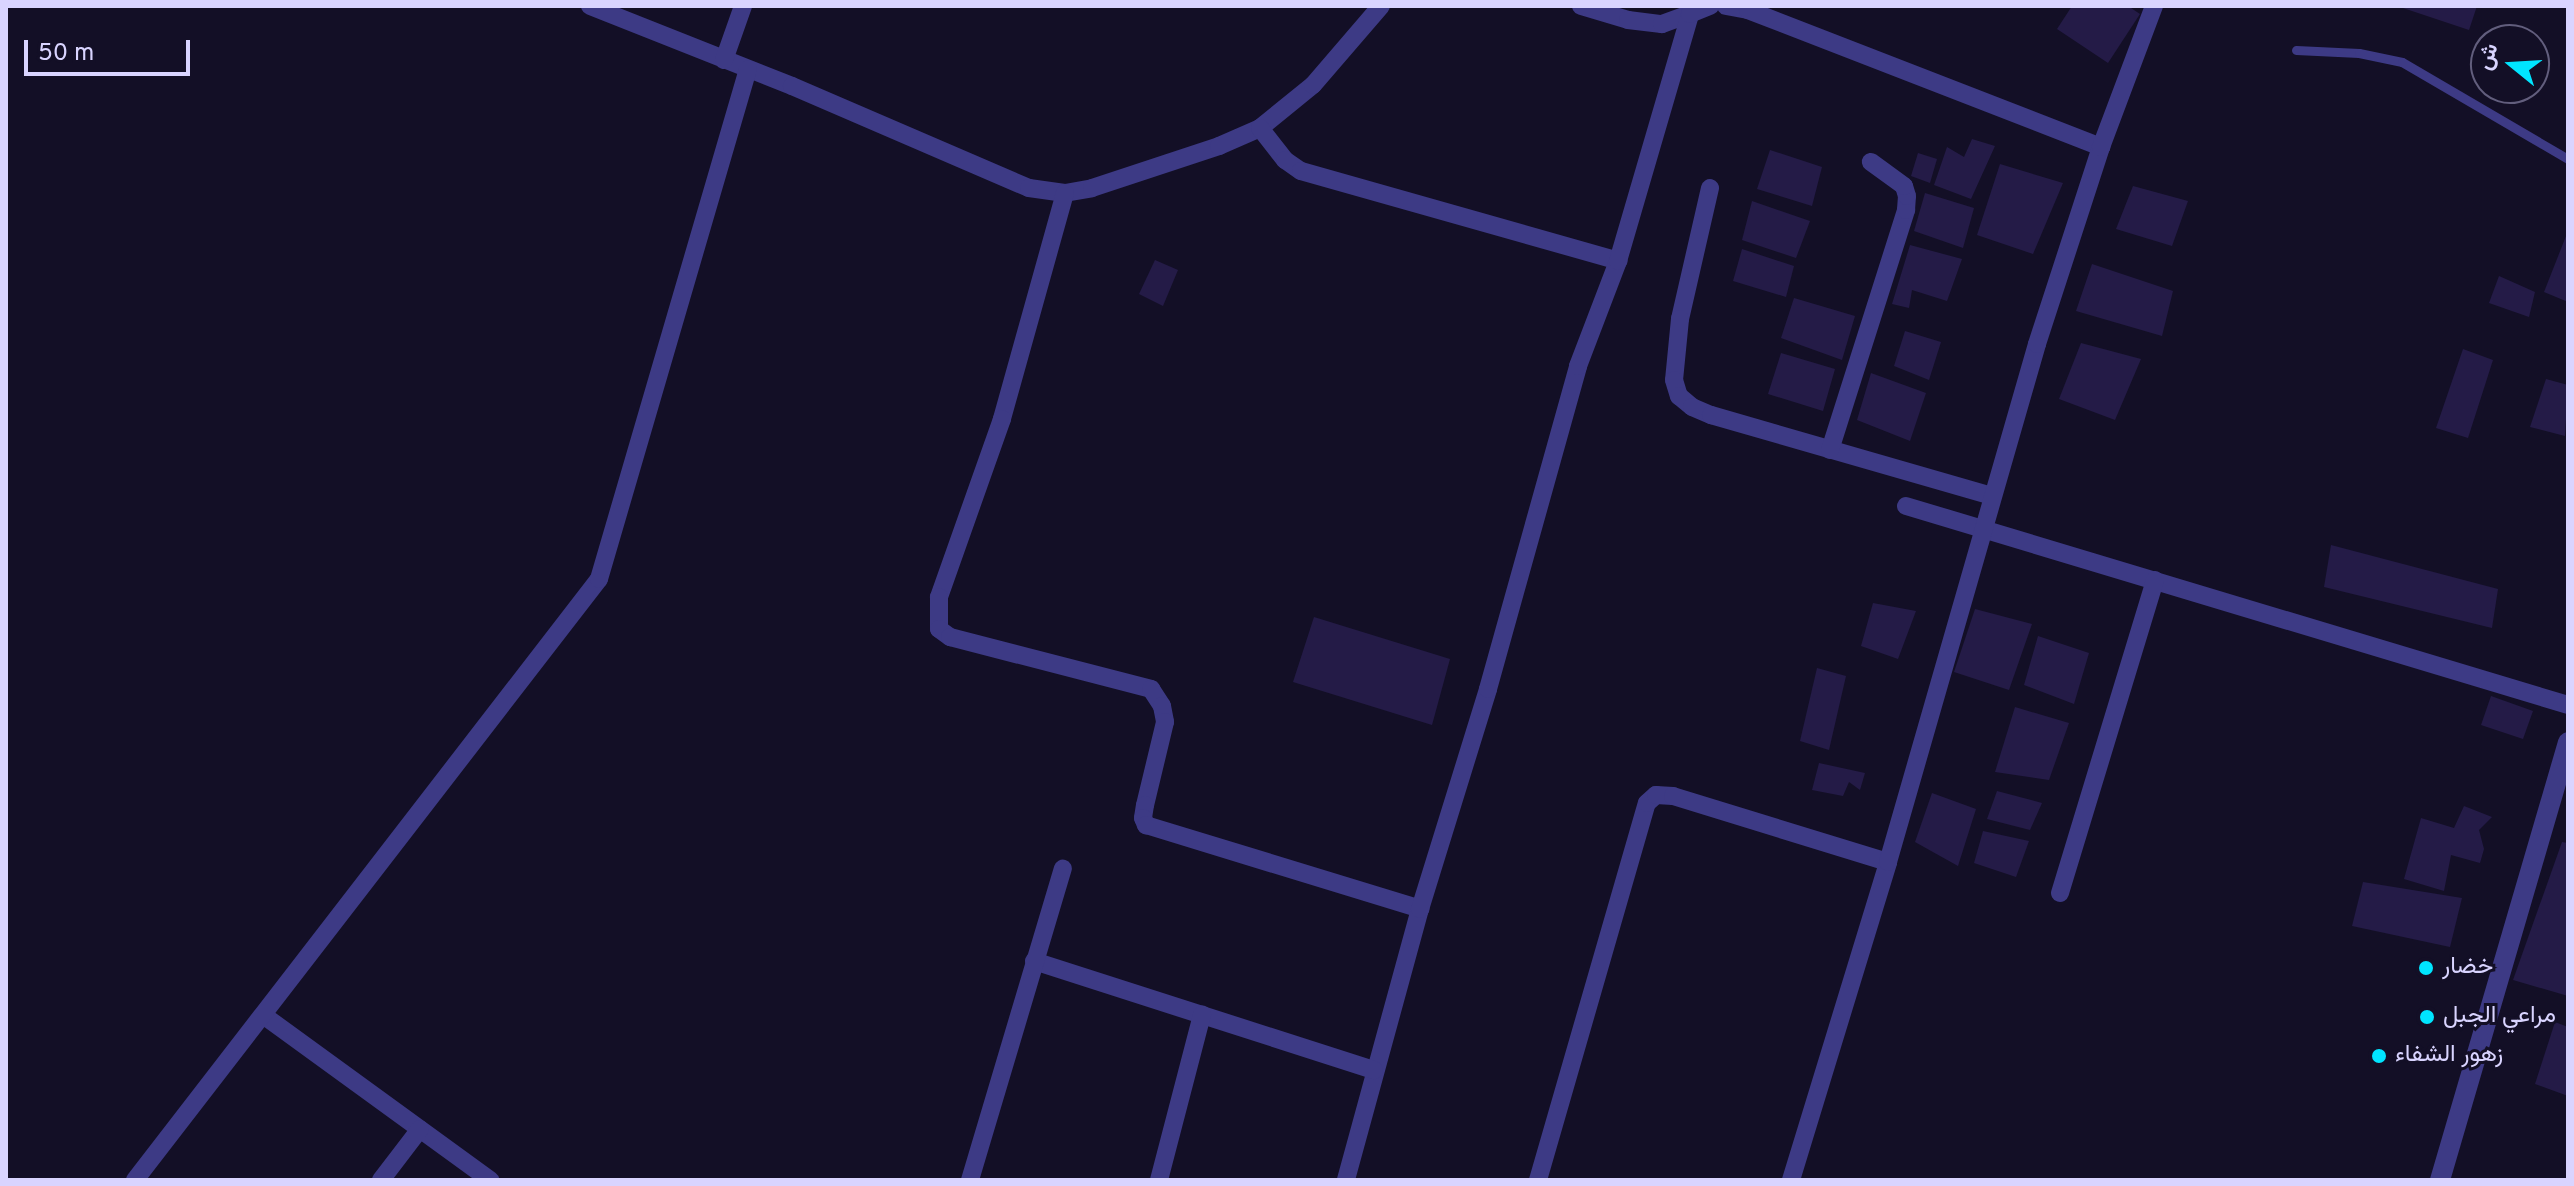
<!DOCTYPE html>
<html>
<head>
<meta charset="utf-8">
<style>
  body { margin:0 }
  #map { position:relative; width:2574px; height:1186px; overflow:hidden; background:#130f26; font-family:Overpass,Vazirmatn,sans-serif }
  div>[style] { position:absolute }
  .building>* { inset:0; background:#241b47 }
  .service>* { height:9px; margin:-4.5px; padding:0 4.5px; transform-origin:4.5px; border-radius:4.5px; background:#3d3a85 }
  .minor>* { height:18px; margin:-9px; padding:0 9px; transform-origin:9px; border-radius:9px; background:#3d3a85 }
  .tertiary>* { height:20px; margin:-10px; padding:0 10px; transform-origin:10px; border-radius:10px; background:#3d3a85 }
  .dots>* { width:22px; height:22px; translate:-50% -50%; box-sizing:border-box; border:4px solid #130f26; border-radius:50% }
  span { translate:-50% -50%; white-space:nowrap; text-align:center; line-height:1.15; -webkit-text-stroke:6px #130f26; paint-order:stroke }
  .poi-label { font-size:24px; color:#d9d4ff }
  .left { translate:0 -50%; text-align:left }
  .frame { position:absolute; inset:0; border:8px solid #d9d4ff; pointer-events:none }
  .north { position:absolute; left:2470px; top:24px; width:80px; height:80px; box-sizing:border-box; background:#130f26; border:2px solid #625e7d; border-radius:50%; rotate:288deg; font-size:22px; font-weight:700; line-height:32px; text-align:center; color:#d9d4ff }
  .north::after { content:''; display:block; margin:auto; width:28px; height:36px; background:#00e5ff; clip-path:polygon(50% 0,100% 100%,50% 72%,0 100%) }
  .scale { position:absolute; left:24px; top:40px; width:166px; height:36px; box-sizing:border-box; border:4px solid #d9d4ff; border-top:0; padding-left:10px; font-size:24px; line-height:28px; white-space:nowrap; color:#d9d4ff; -webkit-text-stroke:6px #130f26; paint-order:stroke }
</style>
</head>
<body>
<div id="map">
  <div class="building">
    <i style="clip-path:polygon(2072px 6px,2128px 6px,2140px 14px,2108px 63px,2057px 29px)"></i>
    <i style="clip-path:polygon(2397px 6px,2477px 6px,2469px 30px)"></i>
    <i style="clip-path:polygon(1972px 139px,1995px 146px,1971px 199px,1934px 185px,1947px 147px,1964px 157px)"></i>
    <i style="clip-path:polygon(1770px 150px,1822px 167px,1812px 206px,1757px 189px)"></i>
    <i style="clip-path:polygon(1918px 153px,1937px 159px,1930px 183px,1911px 176px)"></i>
    <i style="clip-path:polygon(2000px 164px,2063px 183px,2033px 254px,1977px 235px)"></i>
    <i style="clip-path:polygon(2133px 186px,2188px 201px,2172px 246px,2116px 229px)"></i>
    <i style="clip-path:polygon(1925px 193px,1974px 208px,1963px 248px,1914px 231px)"></i>
    <i style="clip-path:polygon(1752px 201px,1810px 221px,1796px 258px,1742px 240px)"></i>
    <i style="clip-path:polygon(2568px 231px,2568px 302px,2544px 292px)"></i>
    <i style="clip-path:polygon(1910px 245px,1962px 259px,1947px 301px,1912px 290px,1909px 308px,1892px 304px)"></i>
    <i style="clip-path:polygon(1742px 249px,1794px 266px,1786px 297px,1733px 281px)"></i>
    <i style="clip-path:polygon(1155px 260px,1178px 270px,1163px 306px,1139px 294px)"></i>
    <i style="clip-path:polygon(2092px 264px,2173px 291px,2162px 336px,2076px 311px)"></i>
    <i style="clip-path:polygon(2499px 276px,2535px 292px,2529px 317px,2489px 303px)"></i>
    <i style="clip-path:polygon(1794px 298px,1855px 316px,1842px 360px,1781px 338px)"></i>
    <i style="clip-path:polygon(1905px 331px,1941px 342px,1929px 380px,1894px 366px)"></i>
    <i style="clip-path:polygon(2081px 343px,2141px 359px,2115px 420px,2059px 399px)"></i>
    <i style="clip-path:polygon(2463px 349px,2493px 360px,2468px 438px,2436px 428px)"></i>
    <i style="clip-path:polygon(1781px 353px,1835px 369px,1823px 411px,1768px 394px)"></i>
    <i style="clip-path:polygon(1871px 373px,1926px 393px,1910px 441px,1857px 420px)"></i>
    <i style="clip-path:polygon(2546px 379px,2568px 385px,2565px 436px,2530px 427px)"></i>
    <i style="clip-path:polygon(2331px 545px,2498px 589px,2492px 628px,2324px 587px)"></i>
    <i style="clip-path:polygon(1873px 603px,1916px 611px,1898px 659px,1861px 646px)"></i>
    <i style="clip-path:polygon(1975px 609px,2032px 624px,2009px 690px,1954px 672px)"></i>
    <i style="clip-path:polygon(1314px 617px,1450px 659px,1432px 725px,1293px 682px)"></i>
    <i style="clip-path:polygon(2038px 636px,2089px 653px,2074px 704px,2024px 685px)"></i>
    <i style="clip-path:polygon(1817px 668px,1846px 676px,1829px 750px,1800px 741px)"></i>
    <i style="clip-path:polygon(2491px 696px,2533px 711px,2523px 739px,2481px 725px)"></i>
    <i style="clip-path:polygon(2015px 707px,2069px 723px,2049px 780px,1995px 772px)"></i>
    <i style="clip-path:polygon(1819px 763px,1865px 773px,1860px 790px,1849px 782px,1843px 796px,1812px 790px)"></i>
    <i style="clip-path:polygon(1997px 791px,2042px 803px,2030px 830px,1987px 819px)"></i>
    <i style="clip-path:polygon(1932px 793px,1976px 809px,1958px 866px,1915px 842px)"></i>
    <i style="clip-path:polygon(2464px 806px,2492px 817px,2479px 830px,2484px 849px,2480px 863px,2451px 855px,2444px 891px,2404px 879px,2421px 818px,2454px 828px)"></i>
    <i style="clip-path:polygon(1983px 831px,2029px 841px,2016px 877px,1974px 863px)"></i>
    <i style="clip-path:polygon(2562px 842px,2568px 843px,2568px 996px,2513px 980px)"></i>
    <i style="clip-path:polygon(2363px 882px,2462px 898px,2450px 947px,2352px 926px)"></i>
    <i style="clip-path:polygon(2555px 1022px,2568px 1027px,2568px 1096px,2535px 1084px)"></i>
  </div>
  <div class="service">
    <i style="left:2296px;top:50px;width:63px;rotate:2.7deg"></i>
    <i style="left:2359px;top:53px;width:44px;rotate:11.8deg"></i>
    <i style="left:2402px;top:62px;width:192px;rotate:30.3deg"></i>
  </div>
  <div class="minor">
    <i style="left:590px;top:6px;width:217px;rotate:21.6deg"></i>
    <i style="left:792px;top:86px;width:258px;rotate:23.3deg"></i>
    <i style="left:1029px;top:188px;width:36px;rotate:8deg"></i>
    <i style="left:1065px;top:193px;width:27px;rotate:-10deg"></i>
    <i style="left:1092px;top:188px;width:134px;rotate:-18.3deg"></i>
    <i style="left:1219px;top:146px;width:45px;rotate:-23.7deg"></i>
    <i style="left:1260px;top:128px;width:68px;rotate:-39.1deg"></i>
    <i style="left:1313px;top:85px;width:104px;rotate:-49.3deg"></i>
    <i style="left:1581px;top:6px;width:49px;rotate:16.6deg"></i>
    <i style="left:1628px;top:20px;width:34px;rotate:7deg"></i>
    <i style="left:1662px;top:24px;width:30px;rotate:-20deg"></i>
    <i style="left:1690px;top:14px;width:8px;rotate:-76deg"></i>
    <i style="left:1726px;top:6px;width:22px;rotate:10deg"></i>
    <i style="left:1748px;top:10px;width:379px;rotate:21.2deg"></i>
    <i style="left:724px;top:60px;width:57px;rotate:-70.6deg"></i>
    <i style="left:1260px;top:128px;width:41px;rotate:52deg"></i>
    <i style="left:1285px;top:160px;width:19px;rotate:35deg"></i>
    <i style="left:1301px;top:171px;width:330px;rotate:15.8deg"></i>
    <i style="left:1710px;top:188px;width:134px;rotate:102.9deg"></i>
    <i style="left:1680px;top:319px;width:61px;rotate:95.6deg"></i>
    <i style="left:1674px;top:380px;width:17px;rotate:73deg"></i>
    <i style="left:1679px;top:396px;width:17px;rotate:40deg"></i>
    <i style="left:1692px;top:407px;width:21px;rotate:23deg"></i>
    <i style="left:1711px;top:415px;width:292px;rotate:16.1deg"></i>
    <i style="left:1065px;top:193px;width:235px;rotate:105.6deg"></i>
    <i style="left:1002px;top:419px;width:189px;rotate:109.5deg"></i>
    <i style="left:939px;top:597px;width:32px;rotate:90deg"></i>
    <i style="left:939px;top:629px;width:14px;rotate:36deg"></i>
    <i style="left:950px;top:637px;width:208px;rotate:14.5deg"></i>
    <i style="left:1151px;top:689px;width:20px;rotate:57deg"></i>
    <i style="left:1162px;top:706px;width:16px;rotate:79deg"></i>
    <i style="left:1165px;top:722px;width:85px;rotate:103.5deg"></i>
    <i style="left:1145px;top:805px;width:13px;rotate:99deg"></i>
    <i style="left:1143px;top:818px;width:8px;rotate:67deg"></i>
    <i style="left:1146px;top:825px;width:287px;rotate:17deg"></i>
    <i style="left:1420px;top:909px;width:281px;rotate:105.3deg"></i>
    <i style="left:1830px;top:450px;width:252px;rotate:-72.4deg"></i>
    <i style="left:1906px;top:210px;width:14px;rotate:-86deg"></i>
    <i style="left:1907px;top:196px;width:10px;rotate:-107deg"></i>
    <i style="left:1904px;top:186px;width:41px;rotate:-144deg"></i>
    <i style="left:1906px;top:506px;width:691px;rotate:16.73deg"></i>
    <i style="left:2060px;top:893px;width:327px;rotate:-73.1deg"></i>
    <i style="left:1420px;top:909px;width:230px;rotate:-72.8deg"></i>
    <i style="left:1488px;top:689px;width:335px;rotate:-74.4deg"></i>
    <i style="left:1578px;top:366px;width:112px;rotate:-69.1deg"></i>
    <i style="left:1618px;top:261px;width:257px;rotate:-73.7deg"></i>
    <i style="left:1690px;top:14px;width:22px;rotate:-22deg"></i>
    <i style="left:1034px;top:961px;width:357px;rotate:17.8deg"></i>
    <i style="left:263px;top:1015px;width:281px;rotate:36deg"></i>
    <i style="left:135px;top:1180px;width:759px;rotate:-52.33deg"></i>
    <i style="left:599px;top:579px;width:531px;rotate:-73.71deg"></i>
    <i style="left:381px;top:1180px;width:64px;rotate:-52.6deg"></i>
    <i style="left:970px;top:1180px;width:325px;rotate:-73.4deg"></i>
    <i style="left:1159px;top:1180px;width:171px;rotate:-75.4deg"></i>
    <i style="left:1538px;top:1180px;width:392px;rotate:-73.9deg"></i>
    <i style="left:1647px;top:803px;width:12px;rotate:-42deg"></i>
    <i style="left:1656px;top:795px;width:17px;rotate:3deg"></i>
    <i style="left:1673px;top:796px;width:225px;rotate:17.1deg"></i>
    <i style="left:1791px;top:1180px;width:332px;rotate:-73deg"></i>
    <i style="left:1888px;top:862px;width:539px;rotate:-73.95deg"></i>
    <i style="left:2037px;top:344px;width:207px;rotate:-72deg"></i>
    <i style="left:2101px;top:147px;width:151px;rotate:-69.4deg"></i>
  </div>
  <div class="tertiary">
    <i style="left:2440px;top:1180px;width:456px;rotate:-73.7deg"></i>
  </div>
  <div class="dots">
    <i style="left:2426px;top:968px;background:#00e5ff"></i>
    <i style="left:2427px;top:1017px;background:#00e5ff"></i>
    <i style="left:2379px;top:1056px;background:#00e5ff"></i>
  </div>
  <div class="poi-label">
    <span class="left" style="left:2442px;top:968px">خضار</span>
    <span class="left" style="left:2443px;top:1017px">مراعي الجبل</span>
    <span class="left" style="left:2395px;top:1056px">زهور الشفاء</span>
  </div>
  <div class="frame"></div>
  <div class="north">ش</div>
  <div class="scale">50 m</div>
</div>
</body>
</html>
